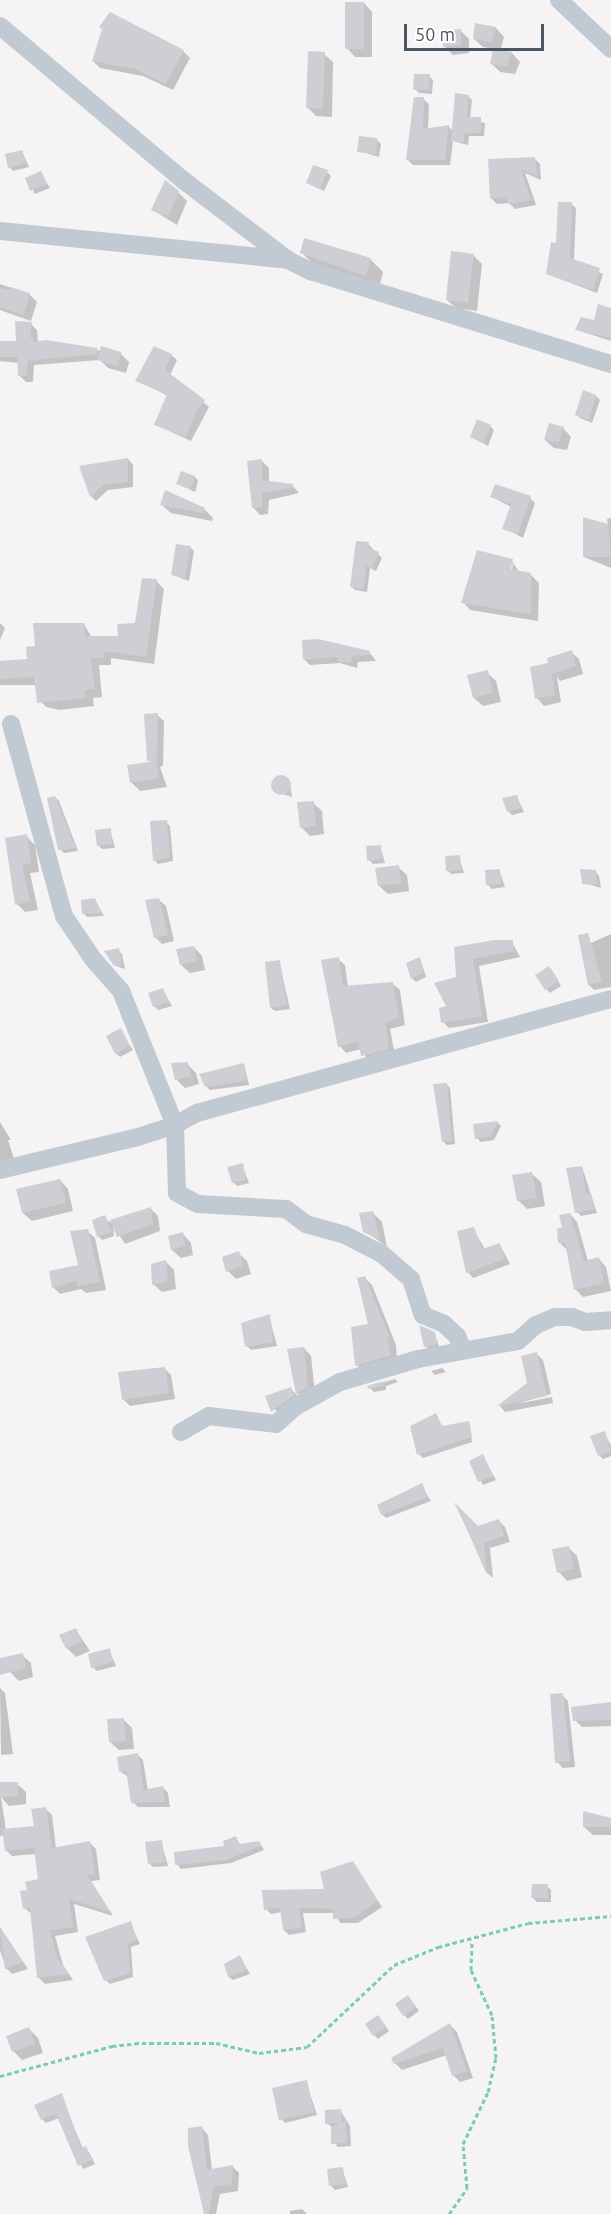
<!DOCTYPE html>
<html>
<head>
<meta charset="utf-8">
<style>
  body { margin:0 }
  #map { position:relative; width:611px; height:2214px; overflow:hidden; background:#f5f3f3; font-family:Ubuntu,sans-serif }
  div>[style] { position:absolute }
  .shadow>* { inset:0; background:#0003 }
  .building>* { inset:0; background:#cdcfd5 }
  .round { border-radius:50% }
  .path>* { height:3px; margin-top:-1.5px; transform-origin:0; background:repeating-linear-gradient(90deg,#7ad0a6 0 4.5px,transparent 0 7.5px) }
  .minor>* { height:18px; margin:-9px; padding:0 9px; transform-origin:9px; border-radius:9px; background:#c1cad2 }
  span { translate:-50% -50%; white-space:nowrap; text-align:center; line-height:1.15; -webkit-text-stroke:6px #fff; paint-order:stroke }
  .scale { position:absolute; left:404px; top:24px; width:140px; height:27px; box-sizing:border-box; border:3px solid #4a5661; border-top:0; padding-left:8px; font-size:18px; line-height:21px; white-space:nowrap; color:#4a5661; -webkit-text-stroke:4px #fff; paint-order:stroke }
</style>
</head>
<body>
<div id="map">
  <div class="shadow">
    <i style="clip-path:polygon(364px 3px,372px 12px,372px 57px,355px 57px,347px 48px)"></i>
    <i style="clip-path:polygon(476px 25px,496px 28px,504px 37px,500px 52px,512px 53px,520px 62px,515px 74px,500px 72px,492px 64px,494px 49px,483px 47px,474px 39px)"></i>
    <i style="clip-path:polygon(461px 31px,469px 39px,469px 53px,453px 55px,445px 47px)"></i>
    <i style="clip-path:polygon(183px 51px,190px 58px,173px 90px,143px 76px,100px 68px,93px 61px)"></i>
    <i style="clip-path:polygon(324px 54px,333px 62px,332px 117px,316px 116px,308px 108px)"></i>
    <i style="clip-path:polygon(429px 76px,433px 80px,432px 94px,419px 93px,415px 89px)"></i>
    <i style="clip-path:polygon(468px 96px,472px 100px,470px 119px,485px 123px,484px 136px,469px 136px,468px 145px,453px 141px,450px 165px,413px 165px,407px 159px,423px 99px,429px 104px,428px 129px,448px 126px,453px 131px)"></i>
    <i style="clip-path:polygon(377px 140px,381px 144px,379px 157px,359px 151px)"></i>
    <i style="clip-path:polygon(22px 151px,29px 167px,13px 171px,9px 167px)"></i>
    <i style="clip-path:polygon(534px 158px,540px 164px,541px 180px,525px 173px,536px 205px,515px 209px,509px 203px,497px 204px,491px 198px,489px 161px)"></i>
    <i style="clip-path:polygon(327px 172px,331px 176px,324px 191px,308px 183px)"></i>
    <i style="clip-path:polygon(41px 173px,50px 188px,35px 194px,27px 179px)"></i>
    <i style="clip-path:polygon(178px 192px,187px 201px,177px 225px,153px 210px)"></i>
    <i style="clip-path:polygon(571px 204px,576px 208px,574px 261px,603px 274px,597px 293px,547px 274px)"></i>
    <i style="clip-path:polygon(302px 253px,370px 259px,383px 272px,379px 288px,315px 266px)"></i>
    <i style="clip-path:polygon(473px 255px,482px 264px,477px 311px,456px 308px,447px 300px)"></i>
    <i style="clip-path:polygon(0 284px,29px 294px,37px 302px,31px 321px,0 310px)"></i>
    <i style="clip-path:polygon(611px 310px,611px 341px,577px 330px,595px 322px)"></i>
    <i style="clip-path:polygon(31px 324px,37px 330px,38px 343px,120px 353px,129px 362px,126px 373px,108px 368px,100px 360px,34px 365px,33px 382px,26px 382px,19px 375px,19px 363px,0 361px,0 342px,17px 342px)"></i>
    <i style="clip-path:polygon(171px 355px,177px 360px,170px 375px,209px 407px,191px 441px,156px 425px,168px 396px,137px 380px)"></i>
    <i style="clip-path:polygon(596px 396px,600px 400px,592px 423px,580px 418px,576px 414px)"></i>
    <i style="clip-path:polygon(490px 426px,494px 430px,488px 446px,471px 437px)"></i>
    <i style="clip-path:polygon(563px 428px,571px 437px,567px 450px,554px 448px,545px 440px)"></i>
    <i style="clip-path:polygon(128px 459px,133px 465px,133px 487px,108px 490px,96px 501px,91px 496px)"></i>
    <i style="clip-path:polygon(261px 460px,269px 468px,269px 483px,292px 485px,299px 493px,269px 500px,268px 514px,260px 515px,253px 507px)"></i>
    <i style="clip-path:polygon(195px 477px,198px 481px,195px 492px,178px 484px)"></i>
    <i style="clip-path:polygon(492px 497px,530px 498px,535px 503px,523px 538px,504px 528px,511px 507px)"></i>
    <i style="clip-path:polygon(162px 505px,204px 509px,213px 518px,212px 521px,171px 513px)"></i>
    <i style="clip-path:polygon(611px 518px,611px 568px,584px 557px,608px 526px,607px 519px)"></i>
    <i style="clip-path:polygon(368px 544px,382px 558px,376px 571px,370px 568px,367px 592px,355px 590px,351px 586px)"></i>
    <i style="clip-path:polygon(190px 547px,194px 551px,189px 581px,173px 575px)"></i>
    <i style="clip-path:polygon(evenodd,512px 561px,519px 572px,530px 574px,539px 583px,538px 621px,470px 610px,463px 602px,512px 561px,510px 564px,513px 564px,511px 576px,510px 564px)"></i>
    <i style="clip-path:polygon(156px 581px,164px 589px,154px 664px,111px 658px,111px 665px,99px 665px,102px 697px,93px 698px,94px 706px,59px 710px,46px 707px,38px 698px,36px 685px,0 685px,0 662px,29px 660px,36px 648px,84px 624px,92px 638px,119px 638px,136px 625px)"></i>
    <i style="clip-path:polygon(0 623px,5px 628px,0 640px)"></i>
    <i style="clip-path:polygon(571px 652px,579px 659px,583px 674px,560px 681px,557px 677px,561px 702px,544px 706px,537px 698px,550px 665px)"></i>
    <i style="clip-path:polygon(370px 653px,376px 661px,358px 662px,357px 668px,340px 663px,310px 665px,304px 659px)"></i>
    <i style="clip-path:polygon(487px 672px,496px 681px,501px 702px,483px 706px,474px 698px)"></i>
    <i style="clip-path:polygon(157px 715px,164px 721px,163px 766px,160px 767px,167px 787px,140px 791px,131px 782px,151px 763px)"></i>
    <i style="clip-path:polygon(280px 777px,290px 783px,292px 797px,276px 792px,274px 781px)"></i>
    <i style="clip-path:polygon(55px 797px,59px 801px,78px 851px,64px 853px,60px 849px)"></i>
    <i style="clip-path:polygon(517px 797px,524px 812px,512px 815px,508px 811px)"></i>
    <i style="clip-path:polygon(313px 803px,322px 811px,324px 834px,310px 836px,301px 827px)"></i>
    <i style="clip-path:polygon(166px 822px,170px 826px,173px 861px,158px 864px,154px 860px)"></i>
    <i style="clip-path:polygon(110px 830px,115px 848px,102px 849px,98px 845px)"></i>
    <i style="clip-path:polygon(26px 836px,35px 845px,39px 872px,30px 873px,38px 910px,25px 912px,17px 904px,7px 839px)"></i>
    <i style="clip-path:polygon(380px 846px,385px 863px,373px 864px,369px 860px)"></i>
    <i style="clip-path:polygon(459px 857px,464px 873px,451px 874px,447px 870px)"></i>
    <i style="clip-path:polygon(398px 867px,407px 875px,409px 891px,388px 894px,379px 886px)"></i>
    <i style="clip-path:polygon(499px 870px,505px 887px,492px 889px,488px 885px)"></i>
    <i style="clip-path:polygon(595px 871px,599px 876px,601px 888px,584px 883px)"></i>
    <i style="clip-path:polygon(95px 900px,104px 916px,87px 917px,83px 913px)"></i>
    <i style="clip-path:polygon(159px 900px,166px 906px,174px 941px,162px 944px,155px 937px)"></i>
    <i style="clip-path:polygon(611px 934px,611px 987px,594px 990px,589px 985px,582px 947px)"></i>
    <i style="clip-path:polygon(512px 942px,520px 957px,479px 966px,488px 1022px,449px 1028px,443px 1022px,457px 979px,455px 948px)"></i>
    <i style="clip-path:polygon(194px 947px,202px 956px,205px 970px,190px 973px,181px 965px)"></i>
    <i style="clip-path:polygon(118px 950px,122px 954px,125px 969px,116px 966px)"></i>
    <i style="clip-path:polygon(420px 958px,426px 977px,416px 982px,412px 978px)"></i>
    <i style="clip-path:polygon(338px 959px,345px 965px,348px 987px,393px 984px,400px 990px,405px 1025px,390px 1029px,395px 1055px,369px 1062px,361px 1049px,346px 1053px,340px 1046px)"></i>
    <i style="clip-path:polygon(279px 961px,290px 1009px,275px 1011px,271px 1008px)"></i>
    <i style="clip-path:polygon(553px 972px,561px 986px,550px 993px,546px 989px)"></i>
    <i style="clip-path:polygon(163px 990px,172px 1006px,158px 1010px,154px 1006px)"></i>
    <i style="clip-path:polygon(120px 1030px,133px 1050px,120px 1057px,116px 1053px)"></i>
    <i style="clip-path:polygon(173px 1064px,187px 1064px,196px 1073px,199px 1084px,185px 1088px,177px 1080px)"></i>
    <i style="clip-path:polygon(244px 1064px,249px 1085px,210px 1090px,206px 1086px)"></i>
    <i style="clip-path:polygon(446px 1084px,450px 1088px,455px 1144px,447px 1145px,443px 1141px)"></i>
    <i style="clip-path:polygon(0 1122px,11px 1140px,8px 1140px,15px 1162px,5px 1165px,0 1160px)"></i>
    <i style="clip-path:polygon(497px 1122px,501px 1126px,494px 1140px,481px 1142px,477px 1138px)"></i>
    <i style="clip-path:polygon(242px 1165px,249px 1183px,237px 1186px,233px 1182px)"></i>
    <i style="clip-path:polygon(582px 1167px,597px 1213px,581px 1216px,577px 1212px)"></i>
    <i style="clip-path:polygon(532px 1174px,541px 1182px,545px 1206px,527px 1209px,518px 1200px)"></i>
    <i style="clip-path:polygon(60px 1180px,68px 1189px,73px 1211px,32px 1221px,23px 1213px,18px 1190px)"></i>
    <i style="clip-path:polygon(151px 1209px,158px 1216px,160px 1231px,125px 1244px,113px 1225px,114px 1236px,102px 1240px,98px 1236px,105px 1217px,109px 1222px)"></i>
    <i style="clip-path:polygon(373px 1213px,382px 1222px,387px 1247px,365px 1231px)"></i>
    <i style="clip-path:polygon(570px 1214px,577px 1222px,588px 1261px,599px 1259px,606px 1267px,611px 1291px,583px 1297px,575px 1289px,568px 1251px,560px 1243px)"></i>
    <i style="clip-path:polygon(473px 1229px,485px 1249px,500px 1245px,510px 1264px,473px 1278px,468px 1272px)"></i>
    <i style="clip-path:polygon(87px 1231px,95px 1238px,106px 1290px,86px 1293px,81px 1289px,60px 1294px,53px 1287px,80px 1266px)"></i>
    <i style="clip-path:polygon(183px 1234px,191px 1243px,193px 1255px,181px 1258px,172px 1250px,169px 1237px)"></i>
    <i style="clip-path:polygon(238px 1253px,247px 1261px,251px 1274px,236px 1279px,228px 1271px)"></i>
    <i style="clip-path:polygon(166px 1262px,174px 1270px,176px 1289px,162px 1292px,153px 1284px)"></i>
    <i style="clip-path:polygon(365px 1278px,372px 1285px,396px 1345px,397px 1362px,364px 1372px,357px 1365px,369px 1325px)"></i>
    <i style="clip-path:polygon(269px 1316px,277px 1346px,251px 1350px,247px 1346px)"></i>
    <i style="clip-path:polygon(434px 1333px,440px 1348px,429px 1350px,425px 1346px)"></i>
    <i style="clip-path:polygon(304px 1348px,311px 1356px,315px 1394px,304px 1400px,298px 1393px,302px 1404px,282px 1420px,267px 1397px,291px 1389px,298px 1396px,289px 1350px)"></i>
    <i style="clip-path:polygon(537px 1354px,543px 1360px,551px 1394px,516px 1404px,552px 1397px,553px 1403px,505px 1412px,500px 1406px,529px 1384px)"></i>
    <i style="clip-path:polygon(164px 1368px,171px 1375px,175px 1399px,130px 1406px,123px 1399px)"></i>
    <i style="clip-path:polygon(442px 1368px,446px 1372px,435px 1375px,431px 1371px)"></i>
    <i style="clip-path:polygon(395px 1379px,398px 1382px,386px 1386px,386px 1390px,374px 1392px,369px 1387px)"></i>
    <i style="clip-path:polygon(435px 1415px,443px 1427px,469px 1422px,472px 1442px,423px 1458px,419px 1454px)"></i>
    <i style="clip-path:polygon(604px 1433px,611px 1445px,611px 1456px,603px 1459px,599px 1455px)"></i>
    <i style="clip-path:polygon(483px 1456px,496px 1480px,483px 1485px,471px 1461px)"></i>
    <i style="clip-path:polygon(421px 1485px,431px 1501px,386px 1518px,382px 1514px)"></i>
    <i style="clip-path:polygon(458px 1509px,477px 1528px,499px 1521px,505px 1527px,510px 1542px,490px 1548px,493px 1578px,486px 1572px)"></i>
    <i style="clip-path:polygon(568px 1547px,577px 1556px,582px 1577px,567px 1581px,559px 1572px)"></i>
    <i style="clip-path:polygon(76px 1630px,90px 1651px,76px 1657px,67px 1648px)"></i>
    <i style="clip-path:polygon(109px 1650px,116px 1666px,97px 1671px,93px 1667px)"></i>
    <i style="clip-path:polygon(22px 1655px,31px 1663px,33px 1677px,19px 1681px,10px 1672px,9px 1658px)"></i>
    <i style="clip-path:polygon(0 1688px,5px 1693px,13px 1754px,1px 1755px)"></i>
    <i style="clip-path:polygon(562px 1695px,568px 1701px,575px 1767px,563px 1768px,557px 1762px)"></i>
    <i style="clip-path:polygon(611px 1706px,611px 1726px,582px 1727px,575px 1720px)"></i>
    <i style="clip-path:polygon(123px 1719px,132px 1728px,134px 1749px,119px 1750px,110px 1742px)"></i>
    <i style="clip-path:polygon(137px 1754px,143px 1760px,148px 1791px,163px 1787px,168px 1793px,170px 1807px,138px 1807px,133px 1802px,129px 1777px,121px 1772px)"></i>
    <i style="clip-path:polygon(0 1783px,17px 1784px,26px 1792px,26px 1804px,9px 1806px,1px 1797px,6px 1830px,35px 1827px,46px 1809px,52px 1815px,56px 1848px,90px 1843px,96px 1849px,100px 1880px,91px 1881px,113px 1916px,74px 1904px,78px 1932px,55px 1936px,63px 1965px,73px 1980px,45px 1984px,39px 1978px,32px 1914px,24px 1908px,28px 1892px,39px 1881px,36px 1854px,12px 1856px,6px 1850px,4px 1835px,0 1836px)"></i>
    <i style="clip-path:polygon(611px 1820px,611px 1835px,593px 1835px,584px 1827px)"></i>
    <i style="clip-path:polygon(235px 1838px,241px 1845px,259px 1842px,264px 1850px,231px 1863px,181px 1869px,177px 1864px,226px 1847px)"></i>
    <i style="clip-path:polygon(161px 1841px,168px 1866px,153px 1867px,149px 1863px)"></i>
    <i style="clip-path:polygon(353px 1863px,382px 1907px,358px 1923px,340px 1923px,335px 1913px,303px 1913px,306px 1932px,289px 1935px,284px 1930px,282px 1912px,271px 1914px,266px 1909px,326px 1891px)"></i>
    <i style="clip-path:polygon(547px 1886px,551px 1890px,551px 1902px,537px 1902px,533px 1898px)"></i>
    <i style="clip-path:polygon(130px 1923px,140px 1944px,131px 1947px,133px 1977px,110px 1984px,106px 1980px)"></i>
    <i style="clip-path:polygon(0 1927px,28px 1969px,12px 1974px,6px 1968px,0 1950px)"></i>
    <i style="clip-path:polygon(240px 1957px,250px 1974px,233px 1980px,229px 1977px)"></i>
    <i style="clip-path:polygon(412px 2001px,419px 2011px,408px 2019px,404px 2015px)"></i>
    <i style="clip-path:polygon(382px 2021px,389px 2031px,378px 2039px,374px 2035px)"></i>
    <i style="clip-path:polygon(450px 2025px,457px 2032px,473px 2078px,460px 2082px,453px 2075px,447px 2055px,402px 2070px,395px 2063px)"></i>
    <i style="clip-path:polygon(29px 2029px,38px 2038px,43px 2053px,22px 2060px,13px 2051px)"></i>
    <i style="clip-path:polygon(306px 2082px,317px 2115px,285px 2123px,281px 2119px)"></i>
    <i style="clip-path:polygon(61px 2095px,83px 2149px,89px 2152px,95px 2164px,83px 2169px,59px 2118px,46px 2123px,42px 2119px)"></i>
    <i style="clip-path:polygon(340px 2110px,350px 2126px,351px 2146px,337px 2147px,332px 2127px,327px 2123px)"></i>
    <i style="clip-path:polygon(202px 2128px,208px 2135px,212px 2170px,232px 2166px,239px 2173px,238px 2191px,220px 2194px,216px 2214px,206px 2214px)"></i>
    <i style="clip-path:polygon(342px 2168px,348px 2187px,335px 2190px,331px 2186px)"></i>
    <i style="clip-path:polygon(302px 2209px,307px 2214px,290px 2214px,290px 2211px)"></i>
  </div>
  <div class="building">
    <i style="clip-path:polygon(345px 2px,364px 2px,364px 49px,345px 49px)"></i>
    <i style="clip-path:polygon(110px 12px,184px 50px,166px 84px,135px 69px,92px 61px,102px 29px,99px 27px)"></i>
    <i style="clip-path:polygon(475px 23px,496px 27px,492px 42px,473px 39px)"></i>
    <i style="clip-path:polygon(461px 29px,461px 45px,443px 47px,444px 31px)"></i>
    <i style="clip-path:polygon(493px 49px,512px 52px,507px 66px,490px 64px)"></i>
    <i style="clip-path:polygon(308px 51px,325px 52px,323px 109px,306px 108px)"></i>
    <i style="clip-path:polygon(414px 74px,430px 74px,429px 90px,413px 90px)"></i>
    <i style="clip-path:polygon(455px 93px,469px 95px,467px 117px,481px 117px,481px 133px,465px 133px,464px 142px,451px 141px)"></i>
    <i style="clip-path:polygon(414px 97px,424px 97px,423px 129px,449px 125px,445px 160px,406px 160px)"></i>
    <i style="clip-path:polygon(359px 136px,377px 138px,376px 154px,357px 152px)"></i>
    <i style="clip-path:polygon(22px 150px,26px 163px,8px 168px,5px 154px)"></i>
    <i style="clip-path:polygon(535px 157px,537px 176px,521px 169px,531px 200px,508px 204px,507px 197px,490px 199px,488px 159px)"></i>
    <i style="clip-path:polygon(313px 165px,328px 170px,320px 189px,306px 183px)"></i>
    <i style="clip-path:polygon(41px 171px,47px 184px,30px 191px,25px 178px)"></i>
    <i style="clip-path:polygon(165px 180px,179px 191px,168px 217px,151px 210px)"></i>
    <i style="clip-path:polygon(558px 202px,572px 202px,570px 258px,600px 268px,593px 290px,546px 274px,551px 242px,556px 243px)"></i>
    <i style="clip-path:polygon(304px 238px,371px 258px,366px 276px,300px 253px)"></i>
    <i style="clip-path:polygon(451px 251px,474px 254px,468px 303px,446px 300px)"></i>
    <i style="clip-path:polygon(10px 287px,30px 293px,24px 315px,0 308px,0 288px,9px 290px)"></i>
    <i style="clip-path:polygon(598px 304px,611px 308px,611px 338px,575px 330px,581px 317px,594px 320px)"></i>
    <i style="clip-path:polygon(15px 321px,32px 322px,30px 338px,34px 337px,34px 342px,46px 340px,97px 348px,97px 354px,29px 361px,28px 358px,27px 376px,18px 376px,17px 357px,0 357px,0 341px,16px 341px)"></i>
    <i style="clip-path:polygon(101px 346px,121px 352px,118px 366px,97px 360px)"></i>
    <i style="clip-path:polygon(154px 346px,172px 354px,165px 370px,205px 400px,195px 413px,186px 437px,154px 425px,167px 394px,135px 381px)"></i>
    <i style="clip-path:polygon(583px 390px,596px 395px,589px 420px,575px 415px)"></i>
    <i style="clip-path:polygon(477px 419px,491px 425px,484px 443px,470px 437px)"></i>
    <i style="clip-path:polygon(549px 423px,564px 427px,559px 442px,544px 440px)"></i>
    <i style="clip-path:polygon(128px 458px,128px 482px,102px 485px,90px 497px,79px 466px)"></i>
    <i style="clip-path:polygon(262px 459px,262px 480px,293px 484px,293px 488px,262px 493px,262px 507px,252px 508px,247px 461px)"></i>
    <i style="clip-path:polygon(181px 471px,195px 476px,191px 489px,176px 484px)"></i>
    <i style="clip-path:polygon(495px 484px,531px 496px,518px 534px,502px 529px,511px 504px,490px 497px)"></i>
    <i style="clip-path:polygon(165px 490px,205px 508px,203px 513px,160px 505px)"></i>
    <i style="clip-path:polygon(583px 517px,608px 524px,611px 557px,583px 557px)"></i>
    <i style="clip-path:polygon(356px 541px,369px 542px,368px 548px,379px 552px,372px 568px,366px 566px,364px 589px,350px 587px)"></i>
    <i style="clip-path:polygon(176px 544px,191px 546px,185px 578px,171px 575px)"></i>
    <i style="clip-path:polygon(477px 550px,513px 559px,511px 569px,531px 573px,531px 614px,461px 603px)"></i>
    <i style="clip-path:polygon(142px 578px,157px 579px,146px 657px,104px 651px,104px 658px,91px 658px,95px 689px,85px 690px,86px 698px,37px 703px,34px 677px,0 679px,0 661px,27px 659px,26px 647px,35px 646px,33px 623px,84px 623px,85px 636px,118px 636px,117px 624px,135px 623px)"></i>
    <i style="clip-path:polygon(318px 639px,370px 651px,370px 655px,352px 656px,351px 663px,337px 662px,338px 657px,303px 659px,302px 640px)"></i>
    <i style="clip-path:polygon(572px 650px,576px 666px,551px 674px,551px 671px,555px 695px,535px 699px,530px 667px,548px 663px,547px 658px)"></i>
    <i style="clip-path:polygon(488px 670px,493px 693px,473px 698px,467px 675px)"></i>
    <i style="clip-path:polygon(158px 713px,157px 761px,147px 761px,144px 714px)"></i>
    <i style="clip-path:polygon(156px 761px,159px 778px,130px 783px,127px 765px)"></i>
    <i class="round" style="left:271px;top:775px;width:20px;height:20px"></i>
    <i style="clip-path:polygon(517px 795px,521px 808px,507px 812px,502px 798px)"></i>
    <i style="clip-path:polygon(55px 796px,76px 848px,58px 850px,47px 798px)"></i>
    <i style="clip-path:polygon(314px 801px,316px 826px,300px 828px,297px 802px)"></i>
    <i style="clip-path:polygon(167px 820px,170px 857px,153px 861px,150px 821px)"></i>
    <i style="clip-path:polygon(111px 828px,112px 844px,97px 846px,95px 830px)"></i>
    <i style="clip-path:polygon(27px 834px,31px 863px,22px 865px,30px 901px,15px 905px,5px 838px)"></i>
    <i style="clip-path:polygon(381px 845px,382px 859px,367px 861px,366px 846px)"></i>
    <i style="clip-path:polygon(460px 855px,461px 870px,446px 871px,445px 856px)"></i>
    <i style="clip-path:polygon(399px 865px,401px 883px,378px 886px,375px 868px)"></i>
    <i style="clip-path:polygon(500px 869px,501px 884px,486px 885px,485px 870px)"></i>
    <i style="clip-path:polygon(580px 869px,596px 870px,597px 885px,582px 884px)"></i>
    <i style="clip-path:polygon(95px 898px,101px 913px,82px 914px,81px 900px)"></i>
    <i style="clip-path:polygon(159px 898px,168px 935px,154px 938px,145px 900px)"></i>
    <i style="clip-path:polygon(588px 933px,602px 982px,588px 985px,578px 935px)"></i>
    <i style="clip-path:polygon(494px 940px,513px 940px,514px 951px,473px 959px,482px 1016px,441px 1023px,439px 1008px,446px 1006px,434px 983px,456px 977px,454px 947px)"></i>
    <i style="clip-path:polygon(194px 946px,197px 961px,180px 965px,176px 949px)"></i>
    <i style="clip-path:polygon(119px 948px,122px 965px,114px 966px,104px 951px)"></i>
    <i style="clip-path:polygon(339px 957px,343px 986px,393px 982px,399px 1018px,385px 1022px,389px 1049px,361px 1056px,358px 1042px,338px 1047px,321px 960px)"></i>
    <i style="clip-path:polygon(420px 957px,423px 973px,411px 979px,406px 963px)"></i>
    <i style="clip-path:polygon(280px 960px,287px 1005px,270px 1008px,265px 962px)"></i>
    <i style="clip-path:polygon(549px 966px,559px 981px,545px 990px,535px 975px)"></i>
    <i style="clip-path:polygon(163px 988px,169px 1002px,153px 1007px,148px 993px)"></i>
    <i style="clip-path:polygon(121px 1028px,130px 1046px,115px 1054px,106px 1036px)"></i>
    <i style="clip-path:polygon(188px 1062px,191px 1076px,175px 1080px,171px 1063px)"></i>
    <i style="clip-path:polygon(244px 1063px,246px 1081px,205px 1087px,199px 1074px)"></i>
    <i style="clip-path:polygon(447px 1083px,452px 1141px,442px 1142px,433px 1084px)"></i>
    <i style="clip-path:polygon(498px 1121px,491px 1136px,475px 1139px,473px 1124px)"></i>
    <i style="clip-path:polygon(243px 1163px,246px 1180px,232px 1183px,227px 1167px)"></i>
    <i style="clip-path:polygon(582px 1166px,586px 1194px,591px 1193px,594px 1209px,575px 1213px,566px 1168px)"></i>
    <i style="clip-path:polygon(532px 1172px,537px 1198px,517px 1201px,512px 1175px)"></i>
    <i style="clip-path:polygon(60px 1179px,66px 1203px,22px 1213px,16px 1189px)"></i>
    <i style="clip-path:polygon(151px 1207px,153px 1224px,117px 1237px,110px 1220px)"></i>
    <i style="clip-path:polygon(373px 1211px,380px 1240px,363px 1232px,359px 1213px)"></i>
    <i style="clip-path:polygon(570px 1213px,584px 1261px,599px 1257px,604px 1283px,574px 1290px,565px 1243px,558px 1243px,557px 1229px,562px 1227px,559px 1215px)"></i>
    <i style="clip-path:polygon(105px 1215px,112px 1232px,97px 1237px,92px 1220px)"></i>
    <i style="clip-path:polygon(474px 1227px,482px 1249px,500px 1243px,505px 1259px,466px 1273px,457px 1231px)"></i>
    <i style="clip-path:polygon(88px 1229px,100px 1282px,77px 1286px,76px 1281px,52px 1288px,49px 1271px,78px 1265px,70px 1231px)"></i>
    <i style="clip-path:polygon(183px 1232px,185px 1246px,171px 1250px,168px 1236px)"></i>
    <i style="clip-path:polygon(239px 1251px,243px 1266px,226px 1272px,222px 1257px)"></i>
    <i style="clip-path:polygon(166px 1260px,168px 1281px,152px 1285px,151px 1264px)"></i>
    <i style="clip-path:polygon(365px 1276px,390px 1338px,387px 1339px,391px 1355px,355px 1366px,351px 1327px,368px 1324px,357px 1278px)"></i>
    <i style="clip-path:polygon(270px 1314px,273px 1342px,245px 1347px,241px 1323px)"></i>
    <i style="clip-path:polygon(419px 1325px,435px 1332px,437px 1344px,424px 1347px)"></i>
    <i style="clip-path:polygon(304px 1347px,308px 1387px,296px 1394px,287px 1349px)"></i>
    <i style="clip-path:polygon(537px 1352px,547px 1396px,497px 1406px,527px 1383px,521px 1356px)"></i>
    <i style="clip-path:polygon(165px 1367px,169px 1393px,122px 1400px,118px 1372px)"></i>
    <i style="clip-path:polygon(396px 1377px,382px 1382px,383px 1386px,368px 1389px,367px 1386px)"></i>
    <i style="clip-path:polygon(291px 1387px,294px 1395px,271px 1412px,265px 1396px)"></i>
    <i style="clip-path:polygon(436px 1413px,442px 1426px,469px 1421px,472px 1437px,417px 1455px,410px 1426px)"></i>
    <i style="clip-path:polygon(605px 1431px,611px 1451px,598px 1456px,590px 1436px)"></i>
    <i style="clip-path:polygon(483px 1454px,493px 1476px,478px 1482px,469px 1461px)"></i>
    <i style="clip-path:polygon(422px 1483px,428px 1497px,381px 1515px,377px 1505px)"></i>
    <i style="clip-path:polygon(454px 1502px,478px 1526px,499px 1519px,504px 1536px,484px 1542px,487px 1572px)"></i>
    <i style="clip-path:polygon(569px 1546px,574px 1569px,557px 1573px,552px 1549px)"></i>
    <i style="clip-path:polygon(76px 1628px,82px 1642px,66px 1649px,59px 1635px)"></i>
    <i style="clip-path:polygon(110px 1648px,113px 1662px,91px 1668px,88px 1654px)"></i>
    <i style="clip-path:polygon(23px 1653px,26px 1668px,0 1675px,0 1658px)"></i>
    <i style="clip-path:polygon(563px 1693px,570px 1761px,555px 1763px,550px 1694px)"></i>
    <i style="clip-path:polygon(611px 1702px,611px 1720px,573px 1721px,571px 1707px)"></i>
    <i style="clip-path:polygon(124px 1718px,126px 1741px,109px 1742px,107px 1719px)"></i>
    <i style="clip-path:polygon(138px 1753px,144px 1790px,163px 1786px,165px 1802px,131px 1803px,126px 1771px,119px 1772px,117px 1757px)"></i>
    <i style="clip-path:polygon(0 1782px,18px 1782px,18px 1796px,0 1798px)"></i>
    <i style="clip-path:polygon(46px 1807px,52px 1848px,90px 1841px,95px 1874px,87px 1875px,110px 1912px,69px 1899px,73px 1927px,50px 1930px,57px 1958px,69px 1974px,37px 1978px,30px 1908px,23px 1909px,20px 1891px,27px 1890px,25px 1882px,38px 1879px,34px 1848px,5px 1851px,2px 1829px,34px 1826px,31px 1809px)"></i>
    <i style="clip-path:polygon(583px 1811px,611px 1818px,611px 1827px,583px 1827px)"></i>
    <i style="clip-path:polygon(236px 1836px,239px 1844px,259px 1841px,261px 1846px,226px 1860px,175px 1865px,174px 1852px,224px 1846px,223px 1841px)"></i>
    <i style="clip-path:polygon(162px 1840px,165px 1862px,148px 1864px,145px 1842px)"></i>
    <i style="clip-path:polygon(353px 1861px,378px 1901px,353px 1918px,333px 1919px,333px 1909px,299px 1908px,302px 1928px,283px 1930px,280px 1908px,264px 1910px,262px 1890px,324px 1889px,320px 1872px)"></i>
    <i style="clip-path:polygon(532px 1884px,548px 1884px,548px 1899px,531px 1898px)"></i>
    <i style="clip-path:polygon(131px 1921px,137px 1940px,128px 1943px,130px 1973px,104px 1981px,85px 1937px)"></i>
    <i style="clip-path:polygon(0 1928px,23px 1962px,5px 1969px)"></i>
    <i style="clip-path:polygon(240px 1955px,247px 1970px,228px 1977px,224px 1964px)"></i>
    <i style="clip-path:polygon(408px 1995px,416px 2007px,403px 2016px,395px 2004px)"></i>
    <i style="clip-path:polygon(378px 2015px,386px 2027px,373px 2036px,365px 2024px)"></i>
    <i style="clip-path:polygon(450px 2023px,467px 2071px,452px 2076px,443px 2048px,394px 2064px,391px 2058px)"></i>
    <i style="clip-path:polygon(29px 2027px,35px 2044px,12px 2052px,6px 2036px)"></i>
    <i style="clip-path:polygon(307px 2080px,314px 2112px,279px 2120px,272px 2088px)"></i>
    <i style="clip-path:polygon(62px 2093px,81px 2148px,86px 2146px,92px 2160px,78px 2166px,56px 2114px,41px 2120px,34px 2105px)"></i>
    <i style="clip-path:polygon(341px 2109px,342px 2123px,346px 2120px,347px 2143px,331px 2144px,331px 2127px,340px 2123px,325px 2124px,325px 2110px)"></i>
    <i style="clip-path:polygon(202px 2126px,207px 2170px,233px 2165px,232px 2184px,213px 2187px,209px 2214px,204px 2214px,188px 2146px,188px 2128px)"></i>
    <i style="clip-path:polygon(343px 2167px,345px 2184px,329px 2186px,327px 2169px)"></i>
  </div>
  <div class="path">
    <i style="left:0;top:2076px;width:116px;rotate:-15deg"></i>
    <i style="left:112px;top:2046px;width:30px;rotate:-6deg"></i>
    <i style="left:142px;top:2043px;width:74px"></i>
    <i style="left:216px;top:2043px;width:44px;rotate:13.1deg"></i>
    <i style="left:259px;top:2053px;width:48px;rotate:-7.1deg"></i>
    <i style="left:307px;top:2047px;width:120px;rotate:-43.3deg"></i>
    <i style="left:394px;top:1965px;width:48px;rotate:-22.2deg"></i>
    <i style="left:438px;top:1947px;width:93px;rotate:-14.9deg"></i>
    <i style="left:528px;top:1923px;width:83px;rotate:-4.8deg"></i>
    <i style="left:449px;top:2214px;width:32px;rotate:-55deg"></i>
    <i style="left:467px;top:2188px;width:44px;rotate:-95.2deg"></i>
    <i style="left:463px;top:2144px;width:58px;rotate:-64.3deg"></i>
    <i style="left:488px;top:2092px;width:35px;rotate:-77deg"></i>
    <i style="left:496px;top:2058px;width:43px;rotate:-95.3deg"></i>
    <i style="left:492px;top:2015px;width:50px;rotate:-115deg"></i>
    <i style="left:471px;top:1970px;width:29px;rotate:-88deg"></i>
  </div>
  <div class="minor">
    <i style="left:559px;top:0;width:71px;rotate:43.3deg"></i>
    <i style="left:0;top:26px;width:239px;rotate:40.1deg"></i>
    <i style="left:183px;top:180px;width:132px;rotate:37.3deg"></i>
    <i style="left:288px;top:260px;width:25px;rotate:27deg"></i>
    <i style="left:310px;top:271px;width:315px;rotate:17.2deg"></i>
    <i style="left:0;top:231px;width:289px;rotate:5.7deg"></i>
    <i style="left:11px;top:724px;width:199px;rotate:74.6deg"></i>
    <i style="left:64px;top:916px;width:52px;rotate:56deg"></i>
    <i style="left:93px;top:959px;width:43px;rotate:48.8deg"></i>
    <i style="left:121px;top:991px;width:144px;rotate:68.1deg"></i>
    <i style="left:175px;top:1125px;width:68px;rotate:88.3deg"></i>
    <i style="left:177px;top:1193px;width:24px;rotate:28deg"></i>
    <i style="left:198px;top:1204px;width:88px;rotate:3.3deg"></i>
    <i style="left:286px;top:1209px;width:25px;rotate:37deg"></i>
    <i style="left:306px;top:1224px;width:41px;rotate:15.8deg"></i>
    <i style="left:345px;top:1235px;width:42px;rotate:27.2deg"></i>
    <i style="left:382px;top:1254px;width:38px;rotate:41deg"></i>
    <i style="left:411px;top:1279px;width:38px;rotate:72deg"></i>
    <i style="left:423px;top:1315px;width:23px;rotate:23deg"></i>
    <i style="left:444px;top:1324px;width:18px;rotate:43deg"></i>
    <i style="left:457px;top:1336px;width:15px;rotate:67deg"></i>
    <i style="left:0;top:1170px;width:142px;rotate:-13.4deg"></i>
    <i style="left:138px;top:1137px;width:39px;rotate:-18deg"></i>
    <i style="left:175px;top:1125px;width:25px;rotate:-29deg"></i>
    <i style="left:197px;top:1113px;width:429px;rotate:-15.4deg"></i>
    <i style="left:181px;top:1432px;width:32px;rotate:-30deg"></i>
    <i style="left:209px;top:1416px;width:67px;rotate:6.8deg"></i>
    <i style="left:276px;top:1424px;width:25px;rotate:-42deg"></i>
    <i style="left:295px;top:1407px;width:51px;rotate:-29.1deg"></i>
    <i style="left:340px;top:1382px;width:81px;rotate:-16.4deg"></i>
    <i style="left:418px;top:1359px;width:102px;rotate:-10.2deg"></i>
    <i style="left:518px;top:1341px;width:24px;rotate:-42deg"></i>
    <i style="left:536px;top:1325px;width:21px;rotate:-23deg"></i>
    <i style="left:555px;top:1317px;width:17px"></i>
    <i style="left:572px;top:1317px;width:14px;rotate:21deg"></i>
    <i style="left:585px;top:1322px;width:26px;rotate:-4deg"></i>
  </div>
  <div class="scale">50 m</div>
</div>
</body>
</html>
